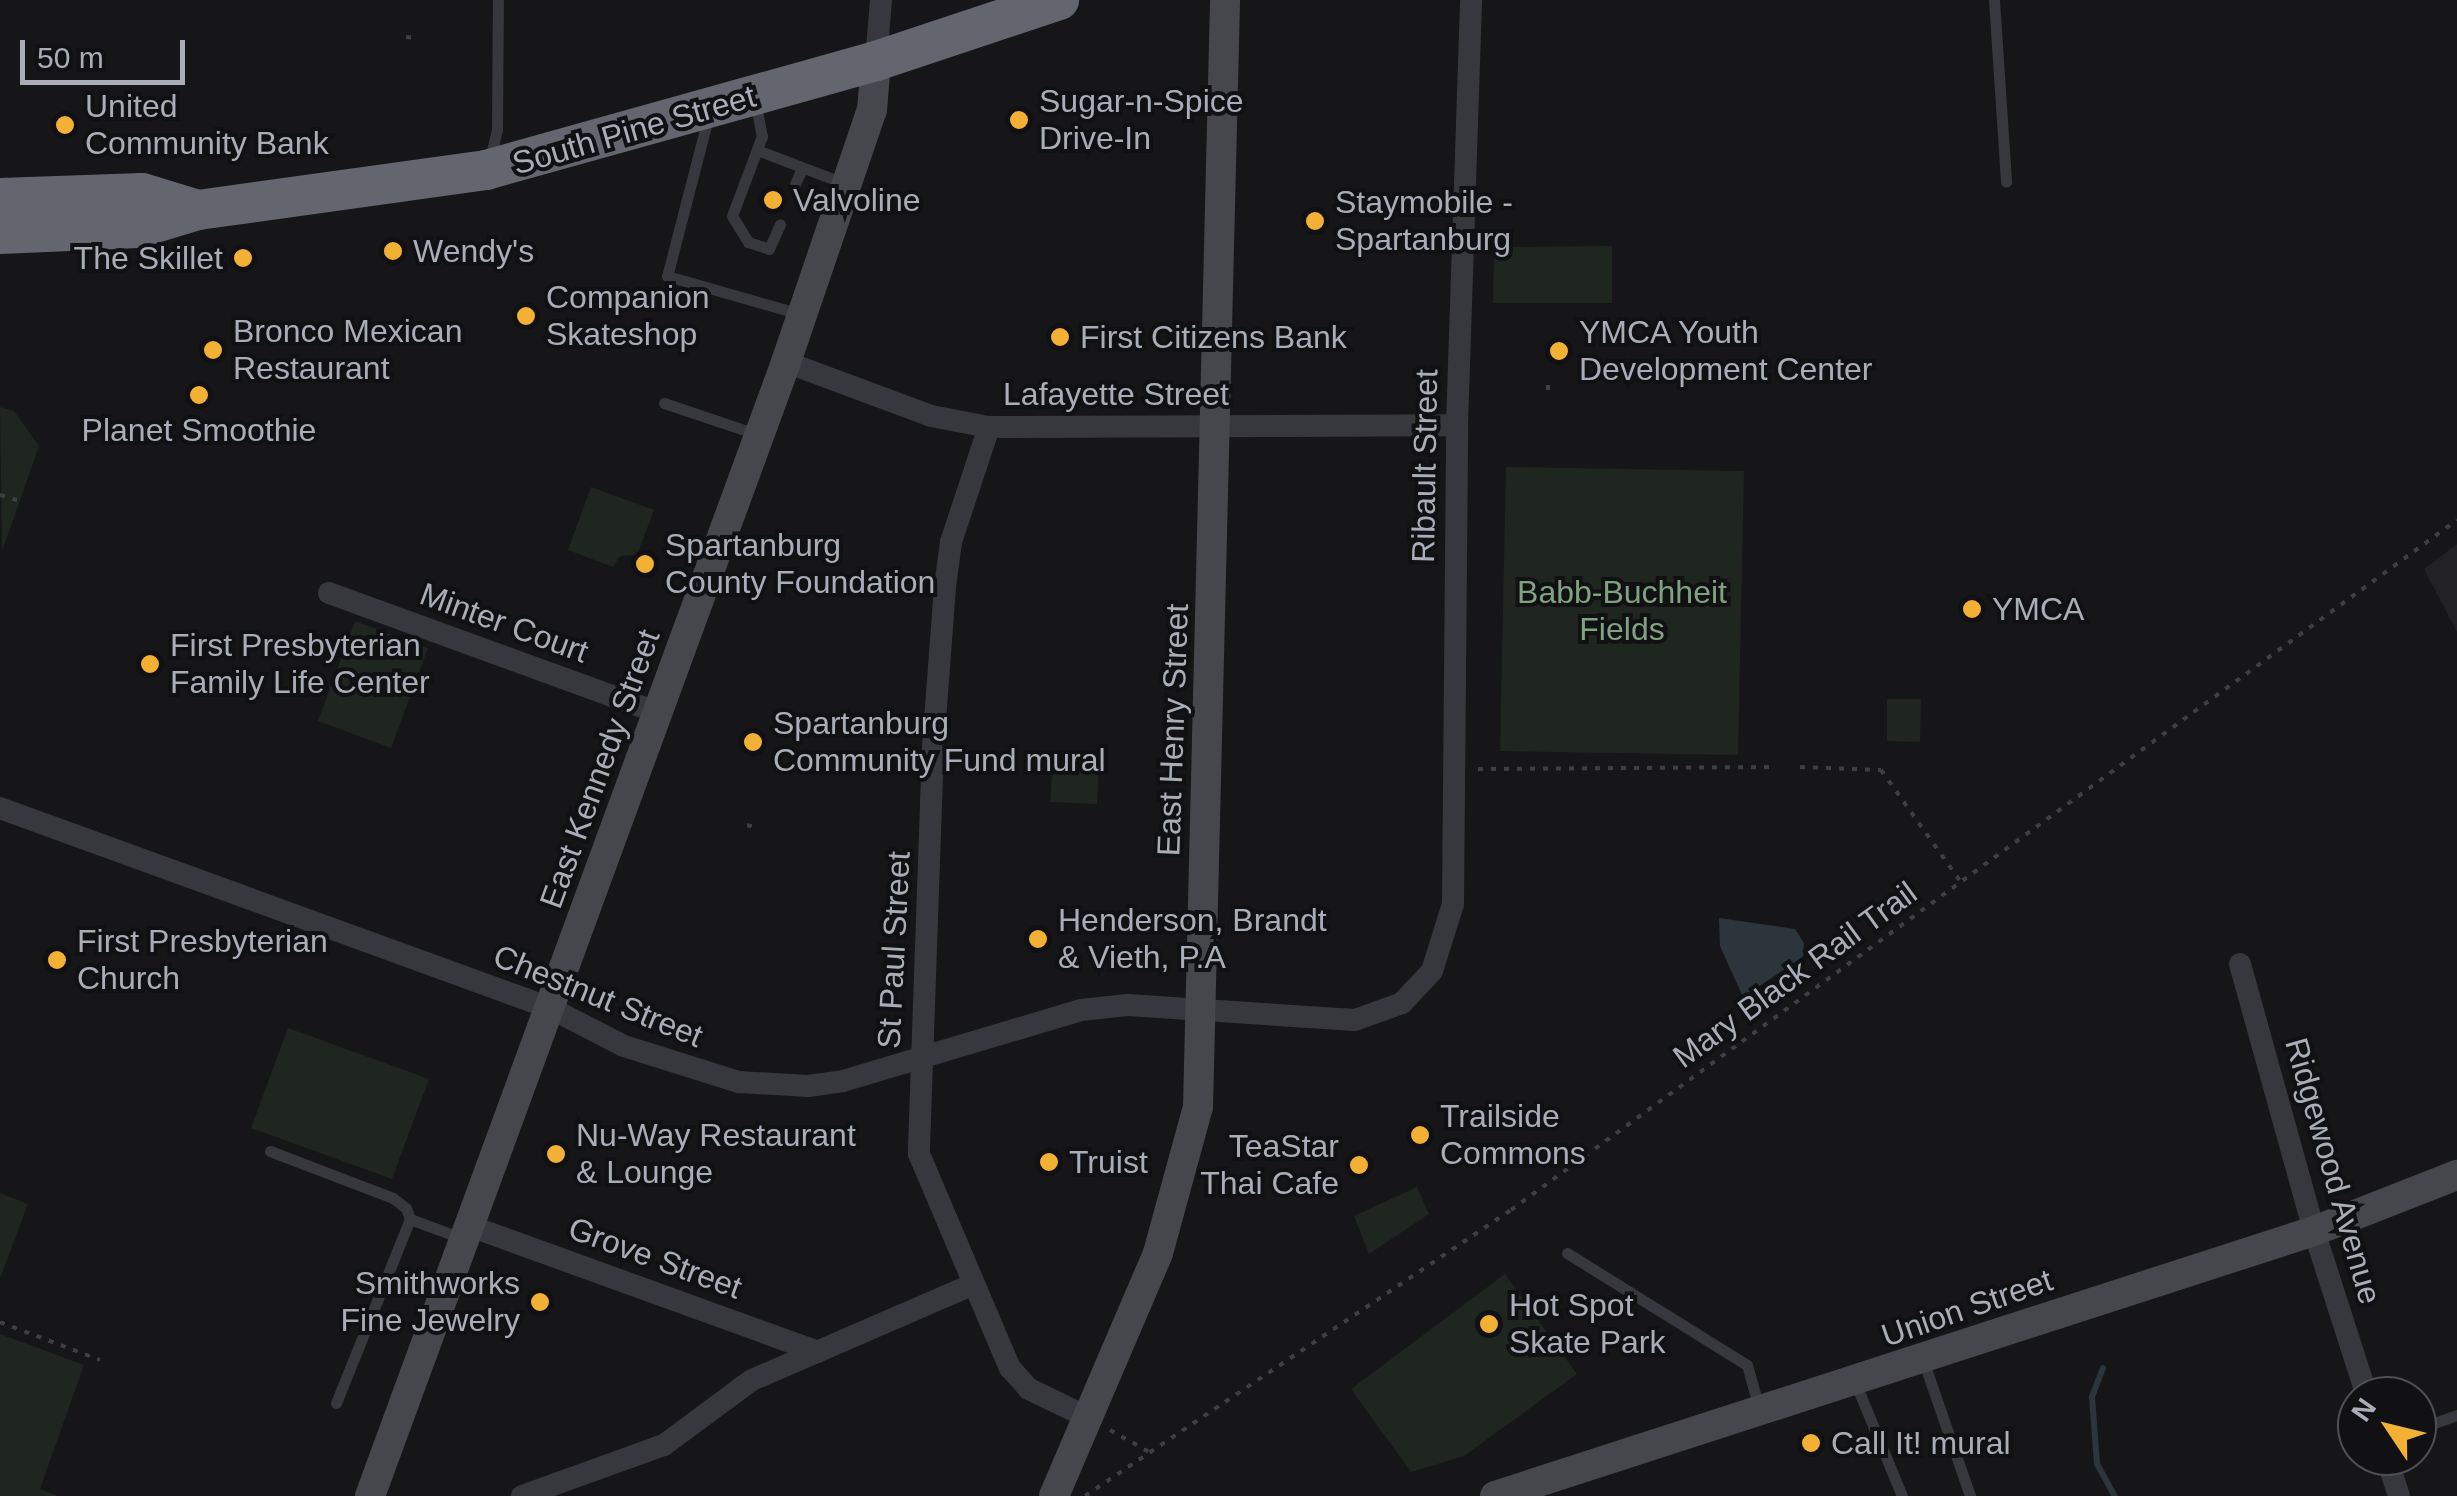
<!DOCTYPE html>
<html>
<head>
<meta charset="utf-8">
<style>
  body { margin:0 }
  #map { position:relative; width:2457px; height:1496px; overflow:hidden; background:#161618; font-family:Arial,sans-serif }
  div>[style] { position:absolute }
  .built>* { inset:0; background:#222225 }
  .green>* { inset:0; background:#1e261f }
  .water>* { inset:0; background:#2c353c }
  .stream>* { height:6px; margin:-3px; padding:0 3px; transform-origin:3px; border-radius:3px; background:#2c353c }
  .path>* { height:4px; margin-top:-2px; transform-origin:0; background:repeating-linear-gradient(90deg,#3d3f44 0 5px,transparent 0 13px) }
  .lane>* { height:11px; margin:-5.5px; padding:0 5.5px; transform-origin:5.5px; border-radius:5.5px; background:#37383d }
  .street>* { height:22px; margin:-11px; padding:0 11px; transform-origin:11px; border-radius:11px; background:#37383d }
  .secondary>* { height:30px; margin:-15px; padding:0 15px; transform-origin:15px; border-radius:15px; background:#45474d }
  .highway>* { height:40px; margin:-20px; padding:0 20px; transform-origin:20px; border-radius:20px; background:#63666e }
  .dots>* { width:28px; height:28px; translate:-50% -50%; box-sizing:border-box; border:5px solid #111113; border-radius:50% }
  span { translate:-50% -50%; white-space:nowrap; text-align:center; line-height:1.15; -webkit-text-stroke:8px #111113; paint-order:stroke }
  .poi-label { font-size:32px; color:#a8adb8 }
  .left { translate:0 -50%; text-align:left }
  .right { translate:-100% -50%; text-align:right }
  .street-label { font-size:32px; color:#a8adb8 }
  .park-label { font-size:32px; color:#7fa381 }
  .north { position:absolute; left:2337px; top:1376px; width:100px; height:100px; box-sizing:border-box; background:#111113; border:2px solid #4d4f55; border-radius:50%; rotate:305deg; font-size:28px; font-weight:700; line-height:40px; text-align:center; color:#a8adb8 }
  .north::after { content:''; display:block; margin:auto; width:35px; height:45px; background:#f2b134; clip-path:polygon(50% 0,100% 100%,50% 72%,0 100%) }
  .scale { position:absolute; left:20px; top:40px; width:165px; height:45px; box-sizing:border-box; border:5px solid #a8adb8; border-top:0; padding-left:12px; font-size:30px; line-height:35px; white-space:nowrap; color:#a8adb8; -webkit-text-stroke:8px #111113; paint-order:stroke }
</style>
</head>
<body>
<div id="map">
  <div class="built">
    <i style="clip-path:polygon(2457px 544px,2457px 632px,2424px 569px)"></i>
  </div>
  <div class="green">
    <i style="clip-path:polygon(1612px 246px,1612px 303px,1493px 303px,1494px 247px)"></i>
    <i style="clip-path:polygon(0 407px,14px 411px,39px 446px,2px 552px)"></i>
    <i style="clip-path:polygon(1506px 467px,1744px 471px,1738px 755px,1500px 751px)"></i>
    <i style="clip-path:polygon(591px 487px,654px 510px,637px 555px,620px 556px,613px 567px,568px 550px)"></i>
    <i style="clip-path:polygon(355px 621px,428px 648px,391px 748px,318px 721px)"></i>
    <i style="clip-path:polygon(1887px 699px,1921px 699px,1920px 742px,1887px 741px)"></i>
    <i style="clip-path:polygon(1065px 762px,1099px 763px,1097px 804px,1050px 802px,1052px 775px)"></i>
    <i style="clip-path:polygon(288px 1028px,429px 1079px,392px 1179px,251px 1128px)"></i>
    <i style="clip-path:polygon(1417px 1187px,1429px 1214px,1369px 1254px,1354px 1216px)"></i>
    <i style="clip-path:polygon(0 1193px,28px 1204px,0 1278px)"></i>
    <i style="clip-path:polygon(1505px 1274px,1577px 1374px,1464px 1456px,1411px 1472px,1351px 1389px)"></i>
    <i style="clip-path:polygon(0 1334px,84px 1365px,40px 1489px,58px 1496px,0 1496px)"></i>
  </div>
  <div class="water">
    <i style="clip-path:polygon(1719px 918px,1795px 929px,1804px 943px,1803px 957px,1743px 997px,1720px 946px)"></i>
  </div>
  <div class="stream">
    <i style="left:2103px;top:1368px;width:31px;rotate:111deg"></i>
    <i style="left:2092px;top:1397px;width:67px;rotate:85.7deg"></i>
    <i style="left:2097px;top:1464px;width:37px;rotate:61deg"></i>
  </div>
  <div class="path">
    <i style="left:406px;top:37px;width:12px;rotate:5deg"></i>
    <i style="left:1548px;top:385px;width:9px;rotate:90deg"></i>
    <i style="left:0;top:495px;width:21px;rotate:17deg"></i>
    <i style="left:1800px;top:767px;width:81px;rotate:2.1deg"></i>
    <i style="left:1881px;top:770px;width:138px;rotate:54.5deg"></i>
    <i style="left:1478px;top:769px;width:295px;rotate:-0.4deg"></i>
    <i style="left:747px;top:825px;width:9px;rotate:18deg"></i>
    <i style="left:0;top:1322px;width:107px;rotate:20.8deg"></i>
    <i style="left:1110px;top:1430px;width:45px;rotate:29.4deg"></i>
    <i style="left:1085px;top:1496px;width:513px;rotate:-33.88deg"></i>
    <i style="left:1511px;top:1210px;width:1171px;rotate:-36.11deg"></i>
  </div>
  <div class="lane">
    <i style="left:1994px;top:0;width:182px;rotate:86.2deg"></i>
    <i style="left:755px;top:101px;width:36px;rotate:79deg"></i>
    <i style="left:762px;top:136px;width:85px;rotate:110.6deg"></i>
    <i style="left:732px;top:216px;width:31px;rotate:58deg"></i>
    <i style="left:748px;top:242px;width:22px;rotate:18deg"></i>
    <i style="left:769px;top:249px;width:27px;rotate:-66deg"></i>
    <i style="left:708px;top:118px;width:163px;rotate:104.5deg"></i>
    <i style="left:667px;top:276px;width:138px;rotate:15.9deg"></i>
    <i style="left:757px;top:150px;width:95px;rotate:20.9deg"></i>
    <i style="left:489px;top:162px;width:32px;rotate:-76deg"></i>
    <i style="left:497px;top:131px;width:131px;rotate:-89.6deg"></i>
    <i style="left:795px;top:184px;width:17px;rotate:-66deg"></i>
    <i style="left:664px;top:403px;width:100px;rotate:18.6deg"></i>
    <i style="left:270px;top:1151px;width:132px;rotate:20.9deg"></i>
    <i style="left:393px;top:1198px;width:16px;rotate:38deg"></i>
    <i style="left:406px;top:1208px;width:12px;rotate:70deg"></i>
    <i style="left:1567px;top:1253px;width:212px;rotate:31.9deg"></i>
    <i style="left:1747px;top:1365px;width:45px;rotate:74.4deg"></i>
    <i style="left:1923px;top:1360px;width:144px;rotate:70.9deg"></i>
    <i style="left:1855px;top:1382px;width:123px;rotate:67.6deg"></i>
    <i style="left:336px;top:1403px;width:198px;rotate:-68.1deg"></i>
    <i style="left:410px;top:1219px;width:58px;rotate:20.3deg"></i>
    <i style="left:2417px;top:1429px;width:42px;rotate:-19.3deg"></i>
  </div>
  <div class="street">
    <i style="left:876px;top:61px;width:61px;rotate:-85.3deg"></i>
    <i style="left:786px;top:362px;width:155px;rotate:20.4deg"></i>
    <i style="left:931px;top:416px;width:59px;rotate:10.7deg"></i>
    <i style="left:989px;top:427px;width:468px;rotate:-0.2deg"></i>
    <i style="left:989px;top:427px;width:121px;rotate:108.3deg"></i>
    <i style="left:951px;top:542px;width:45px;rotate:97.6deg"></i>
    <i style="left:945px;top:587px;width:160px;rotate:94.3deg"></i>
    <i style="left:933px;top:747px;width:407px;rotate:92deg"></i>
    <i style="left:919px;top:1154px;width:233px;rotate:67deg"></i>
    <i style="left:1010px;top:1368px;width:28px;rotate:48deg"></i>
    <i style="left:1029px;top:1389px;width:67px;rotate:25.8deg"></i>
    <i style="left:329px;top:593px;width:350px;rotate:20deg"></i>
    <i style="left:0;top:808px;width:585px;rotate:19.98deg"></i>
    <i style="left:550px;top:1008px;width:83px;rotate:27.2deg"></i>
    <i style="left:624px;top:1046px;width:121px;rotate:17.4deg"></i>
    <i style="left:739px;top:1082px;width:69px;rotate:3.3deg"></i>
    <i style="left:808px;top:1086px;width:35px;rotate:-8deg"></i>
    <i style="left:843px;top:1081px;width:248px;rotate:-16.6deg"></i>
    <i style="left:1081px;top:1010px;width:47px;rotate:-6.1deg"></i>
    <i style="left:1128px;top:1005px;width:227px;rotate:3.8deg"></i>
    <i style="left:1355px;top:1020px;width:50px;rotate:-19.9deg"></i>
    <i style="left:1402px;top:1003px;width:44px;rotate:-46.8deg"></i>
    <i style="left:1432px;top:971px;width:70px;rotate:-72.6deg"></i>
    <i style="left:1453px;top:904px;width:479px;rotate:-89.5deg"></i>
    <i style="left:1457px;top:425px;width:425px;rotate:-88.1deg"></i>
    <i style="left:2240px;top:964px;width:277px;rotate:74.5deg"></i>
    <i style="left:2314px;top:1231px;width:173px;rotate:72.2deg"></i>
    <i style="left:470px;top:1226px;width:370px;rotate:19.9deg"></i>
    <i style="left:2386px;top:1456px;width:42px;rotate:72deg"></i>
    <i style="left:522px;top:1496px;width:151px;rotate:-19.8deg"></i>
    <i style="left:664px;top:1445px;width:109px;rotate:-36.5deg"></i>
    <i style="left:752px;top:1380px;width:240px;rotate:-23.4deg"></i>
  </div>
  <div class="secondary">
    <i style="left:370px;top:1496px;width:1208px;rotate:-69.85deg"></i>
    <i style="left:786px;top:362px;width:266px;rotate:-71.2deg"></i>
    <i style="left:872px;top:110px;width:49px;rotate:-85.3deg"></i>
    <i style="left:1054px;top:1496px;width:264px;rotate:-66.8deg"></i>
    <i style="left:1158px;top:1253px;width:151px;rotate:-74.7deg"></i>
    <i style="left:1198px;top:1107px;width:1107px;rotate:-88.6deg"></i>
    <i style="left:1495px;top:1496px;width:861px;rotate:-17.93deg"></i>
    <i style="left:2314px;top:1231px;width:154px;rotate:-21.4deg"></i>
  </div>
  <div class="highway">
    <i style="left:0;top:198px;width:142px;rotate:-2deg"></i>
    <i style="left:142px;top:193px;width:59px;rotate:16.9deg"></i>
    <i style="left:0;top:234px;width:138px;rotate:-2.5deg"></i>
    <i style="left:138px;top:228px;width:63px;rotate:-16.7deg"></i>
    <i style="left:198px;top:210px;width:291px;rotate:-7.9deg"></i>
    <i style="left:486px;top:170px;width:405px;rotate:-15.6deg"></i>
    <i style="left:876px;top:61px;width:193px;rotate:-18.4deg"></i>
  </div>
  <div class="dots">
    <i style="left:1019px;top:120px;background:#f2b134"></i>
    <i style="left:65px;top:125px;background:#f2b134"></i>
    <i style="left:773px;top:200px;background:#f2b134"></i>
    <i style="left:1315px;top:221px;background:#f2b134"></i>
    <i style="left:393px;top:251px;background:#f2b134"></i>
    <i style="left:243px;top:258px;background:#f2b134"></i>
    <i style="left:526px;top:316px;background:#f2b134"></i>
    <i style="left:1060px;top:337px;background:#f2b134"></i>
    <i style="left:213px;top:350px;background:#f2b134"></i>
    <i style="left:1559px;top:351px;background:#f2b134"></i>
    <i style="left:199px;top:395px;background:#f2b134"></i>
    <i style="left:645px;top:564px;background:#f2b134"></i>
    <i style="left:1972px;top:609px;background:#f2b134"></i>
    <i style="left:150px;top:664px;background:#f2b134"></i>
    <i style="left:753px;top:742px;background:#f2b134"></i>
    <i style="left:1038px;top:939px;background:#f2b134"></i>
    <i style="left:57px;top:960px;background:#f2b134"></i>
    <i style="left:1420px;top:1135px;background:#f2b134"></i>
    <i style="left:556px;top:1154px;background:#f2b134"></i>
    <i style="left:1049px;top:1162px;background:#f2b134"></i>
    <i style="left:1359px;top:1165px;background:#f2b134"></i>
    <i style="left:540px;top:1302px;background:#f2b134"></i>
    <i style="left:1489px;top:1324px;background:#f2b134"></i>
    <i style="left:1811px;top:1443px;background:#f2b134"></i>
  </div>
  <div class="poi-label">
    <span class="left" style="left:1039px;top:120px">Sugar-n-Spice<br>Drive-In</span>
    <span class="left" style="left:85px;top:125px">United<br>Community Bank</span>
    <span class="left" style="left:793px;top:200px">Valvoline</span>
    <span class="left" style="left:1335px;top:221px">Staymobile -<br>Spartanburg</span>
    <span class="left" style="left:413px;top:251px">Wendy's</span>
    <span class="right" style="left:223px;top:258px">The Skillet</span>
    <span class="left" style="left:546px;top:316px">Companion<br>Skateshop</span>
    <span class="left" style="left:233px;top:350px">Bronco Mexican<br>Restaurant</span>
    <span class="left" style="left:1579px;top:351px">YMCA Youth<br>Development Center</span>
    <span class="left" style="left:1080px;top:337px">First Citizens Bank</span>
    <span style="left:199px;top:430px">Planet Smoothie</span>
    <span class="left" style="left:665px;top:564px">Spartanburg<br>County Foundation</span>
    <span class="left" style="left:1992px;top:609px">YMCA</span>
    <span class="left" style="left:170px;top:664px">First Presbyterian<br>Family Life Center</span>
    <span class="left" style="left:773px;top:742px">Spartanburg<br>Community Fund mural</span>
    <span class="left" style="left:1058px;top:939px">Henderson, Brandt<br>&amp; Vieth, P.A</span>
    <span class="left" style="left:77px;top:960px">First Presbyterian<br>Church</span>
    <span class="left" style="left:1440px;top:1135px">Trailside<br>Commons</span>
    <span class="left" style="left:576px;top:1154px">Nu-Way Restaurant<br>&amp; Lounge</span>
    <span class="right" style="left:1339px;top:1165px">TeaStar<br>Thai Cafe</span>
    <span class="left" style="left:1069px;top:1162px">Truist</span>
    <span class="right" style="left:520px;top:1302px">Smithworks<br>Fine Jewelry</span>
    <span class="left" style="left:1509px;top:1324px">Hot Spot<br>Skate Park</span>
    <span class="left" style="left:1831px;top:1443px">Call It! mural</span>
  </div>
  <div class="street-label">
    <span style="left:634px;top:130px;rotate:-16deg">South Pine Street</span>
    <span style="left:1116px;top:394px">Lafayette Street</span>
    <span style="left:1425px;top:466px;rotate:-89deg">Ribault Street</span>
    <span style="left:504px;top:623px;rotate:20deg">Minter Court</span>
    <span style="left:1173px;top:730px;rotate:-88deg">East Henry Street</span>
    <span style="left:600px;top:769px;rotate:-70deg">East Kennedy Street</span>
    <span style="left:894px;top:950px;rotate:-87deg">St Paul Street</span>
    <span style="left:1795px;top:975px;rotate:-36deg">Mary Black Rail Trail</span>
    <span style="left:598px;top:996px;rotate:22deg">Chestnut Street</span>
    <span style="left:2333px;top:1171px;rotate:74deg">Ridgewood Avenue</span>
    <span style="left:655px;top:1258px;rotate:20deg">Grove Street</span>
    <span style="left:1967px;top:1308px;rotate:-19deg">Union Street</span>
  </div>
  <div class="park-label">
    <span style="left:1622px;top:611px">Babb-Buchheit<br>Fields</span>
  </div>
  <div class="north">N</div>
  <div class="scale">50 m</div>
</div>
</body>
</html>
